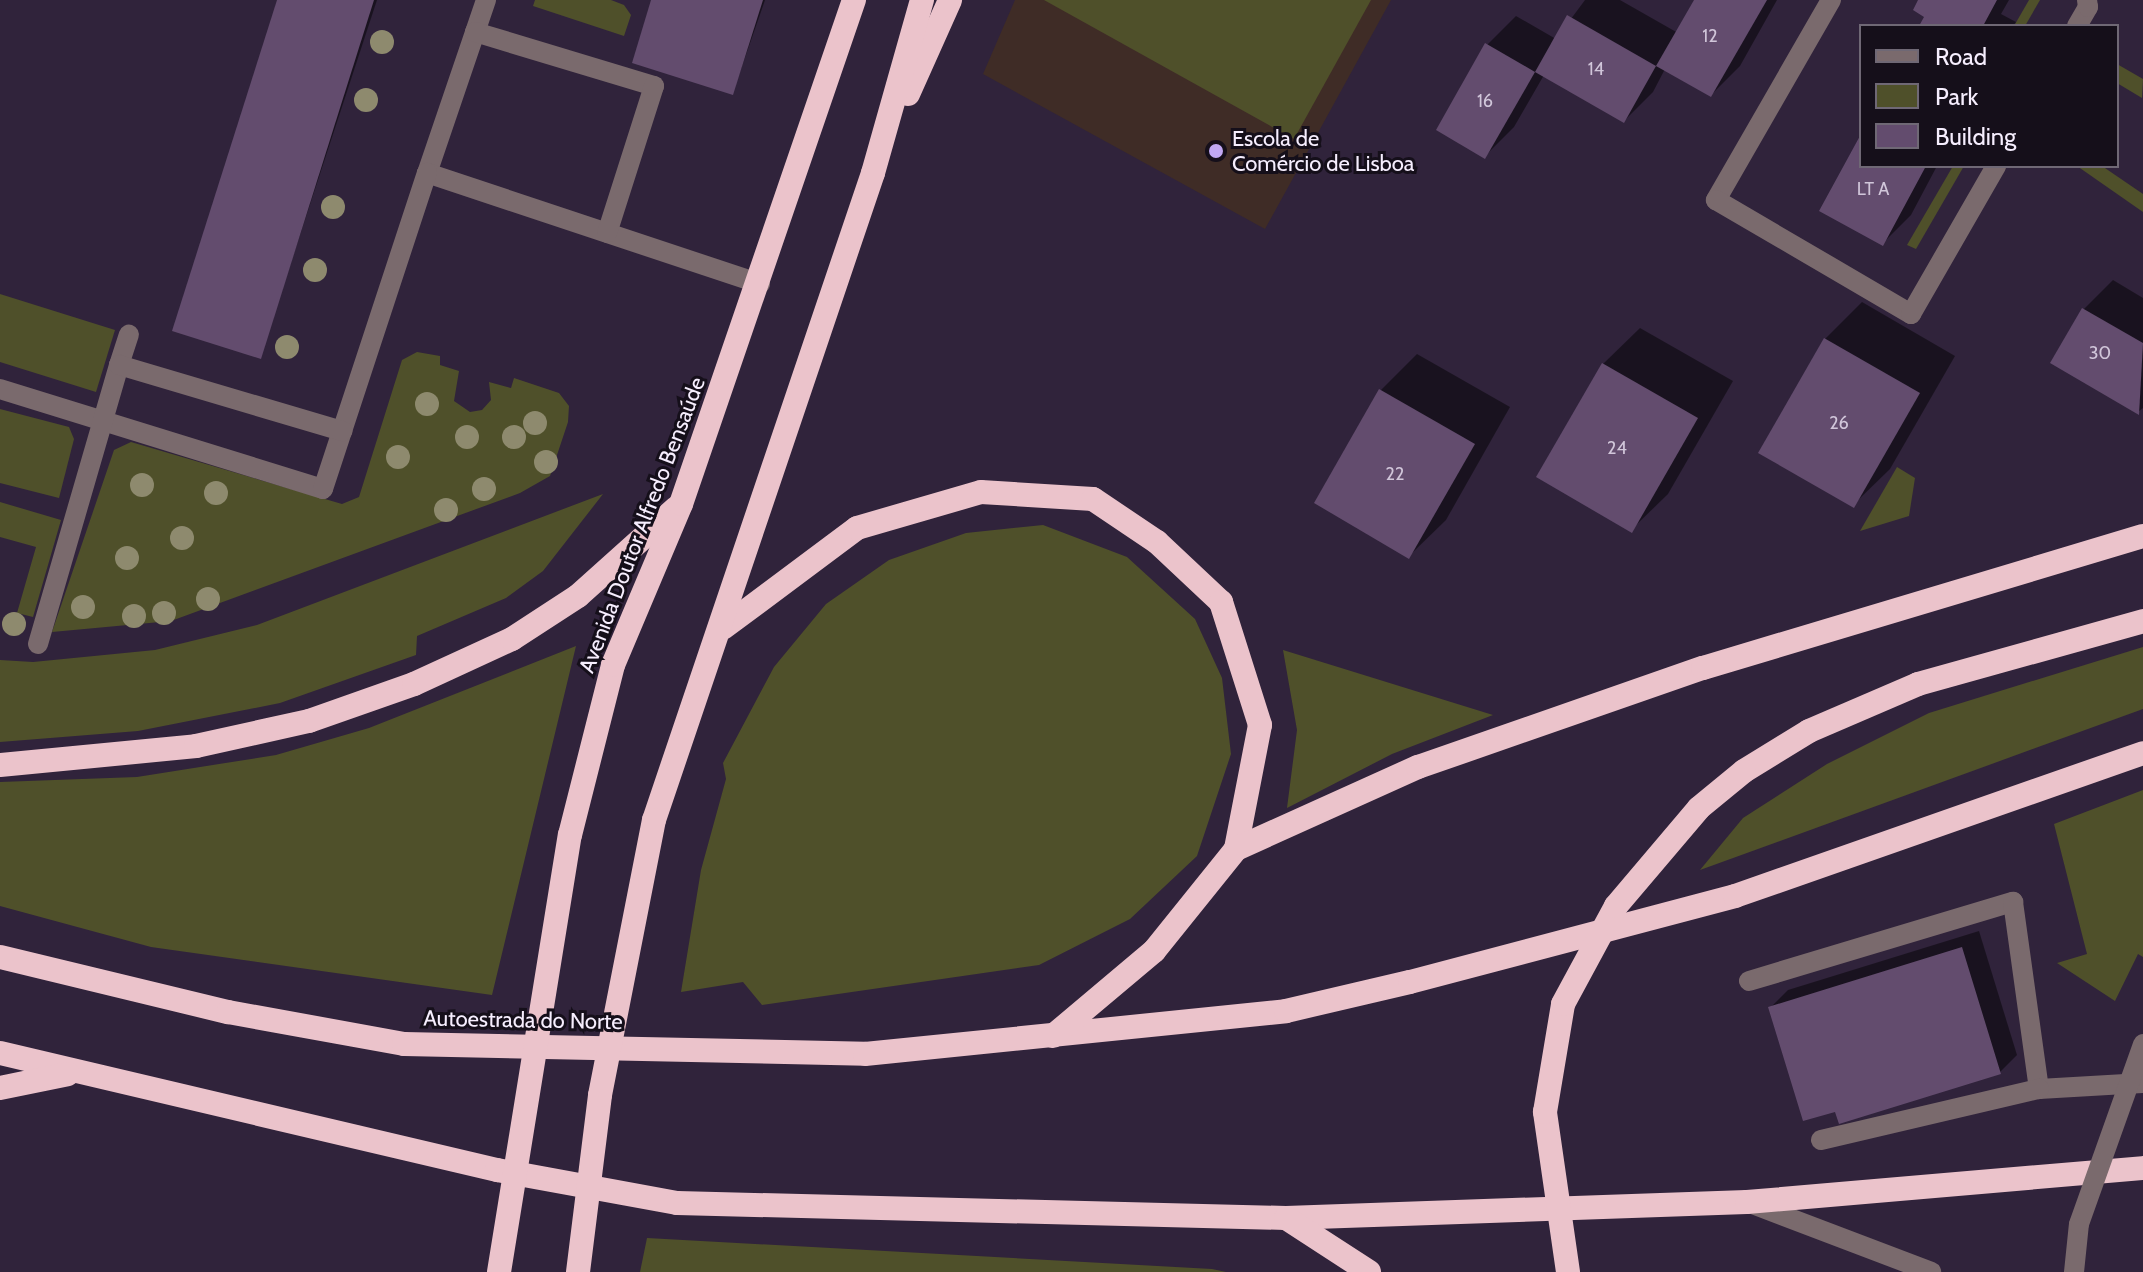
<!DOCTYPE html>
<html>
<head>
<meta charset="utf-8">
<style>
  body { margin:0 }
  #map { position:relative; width:2143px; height:1272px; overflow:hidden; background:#30233b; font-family:Cabin,sans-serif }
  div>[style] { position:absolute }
  .education>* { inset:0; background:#3f2c26 }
  .green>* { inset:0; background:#4f502a }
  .shadow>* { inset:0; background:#0007 }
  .building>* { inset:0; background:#634c6e }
  .lane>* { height:20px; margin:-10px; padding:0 10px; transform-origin:10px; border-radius:10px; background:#7a6a6d }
  .street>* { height:20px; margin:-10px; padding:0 10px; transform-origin:10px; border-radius:10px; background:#7a6a6d }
  .highway>* { height:24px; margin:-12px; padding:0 12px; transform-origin:12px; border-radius:12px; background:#ebc3cb }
  .lane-bridge>* { height:20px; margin:-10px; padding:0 10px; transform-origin:10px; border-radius:10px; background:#7a6a6d }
  .highway-bridge>* { height:24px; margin:-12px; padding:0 12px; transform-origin:12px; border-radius:12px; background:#ebc3cb }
  .trees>* { width:24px; height:24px; margin:-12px; border-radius:50%; background:#8e8a6e }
  .dots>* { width:22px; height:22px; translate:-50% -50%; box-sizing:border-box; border:4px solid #150f1a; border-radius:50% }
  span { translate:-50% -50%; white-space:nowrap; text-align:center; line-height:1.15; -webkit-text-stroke:6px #150f1a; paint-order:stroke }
  .number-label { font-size:18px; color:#d1c6da }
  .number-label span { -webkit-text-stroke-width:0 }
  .poi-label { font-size:22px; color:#f6eefe }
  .left { translate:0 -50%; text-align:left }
  .street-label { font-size:22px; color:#f6eefe }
  .legend { position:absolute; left:1859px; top:24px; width:260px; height:144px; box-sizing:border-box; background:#150f1a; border:2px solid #6f6875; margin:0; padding:10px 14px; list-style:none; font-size:24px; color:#f6eefe }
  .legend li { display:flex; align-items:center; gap:16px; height:40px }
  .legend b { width:40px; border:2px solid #6f6875 }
</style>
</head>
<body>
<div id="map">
  <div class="education">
    <i style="clip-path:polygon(1015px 0,1391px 0,1265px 229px,983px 74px)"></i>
  </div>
  <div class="green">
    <i style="clip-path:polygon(535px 0,611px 0,624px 5px,631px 15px,624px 36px,533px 6px)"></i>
    <i style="clip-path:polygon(1044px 0,1371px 0,1294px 139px)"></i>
    <i style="clip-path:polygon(2029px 0,2040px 0,2025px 26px,2014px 26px)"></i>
    <i style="clip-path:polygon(2117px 64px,2143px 79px,2142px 98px,2117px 83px)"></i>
    <i style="clip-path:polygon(1953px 166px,1964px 166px,1916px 249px,1907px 245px)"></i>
    <i style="clip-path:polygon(2077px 166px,2102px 166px,2143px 194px,2143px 212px)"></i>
    <i style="clip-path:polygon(0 294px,115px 330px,96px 392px,0 362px)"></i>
    <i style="clip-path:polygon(417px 352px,440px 356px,440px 365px,459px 371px,454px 401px,470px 412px,482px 410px,491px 400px,489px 382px,511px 388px,514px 378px,559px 393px,569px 406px,568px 422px,550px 476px,520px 493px,171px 621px,52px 632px,114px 450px,131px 442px,342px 504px,359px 497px,402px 360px)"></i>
    <i style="clip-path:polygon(0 409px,69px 427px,74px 439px,59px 498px,0 483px)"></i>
    <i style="clip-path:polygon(1897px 467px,1915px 478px,1909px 516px,1860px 531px)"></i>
    <i style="clip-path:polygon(603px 494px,543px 571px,506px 598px,417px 636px,416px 655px,280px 703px,138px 731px,0 742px,0 660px,33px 662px,155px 650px,257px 625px)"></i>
    <i style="clip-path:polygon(0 502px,61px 520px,33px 617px,17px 613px,36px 547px,0 537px)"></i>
    <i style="clip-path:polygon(1043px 525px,1127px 557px,1195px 619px,1222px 678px,1231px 754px,1197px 856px,1130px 919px,1039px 965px,762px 1005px,743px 982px,681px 992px,701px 870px,726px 779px,723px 763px,774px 667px,826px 604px,889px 560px,966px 533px)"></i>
    <i style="clip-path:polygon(576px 646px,492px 995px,151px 947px,0 906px,0 782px,137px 777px,276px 755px,369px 728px)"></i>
    <i style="clip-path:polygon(2143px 647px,2143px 709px,1700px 870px,1743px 818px,1827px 764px,1929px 713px)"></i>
    <i style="clip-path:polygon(1283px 650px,1493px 715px,1392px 754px,1287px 808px,1297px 730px)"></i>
    <i style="clip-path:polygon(2143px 790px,2143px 957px,2138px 954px,2115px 1001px,2057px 963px,2087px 954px,2054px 824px)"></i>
    <i style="clip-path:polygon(647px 1238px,1212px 1269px,1226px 1272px,640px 1272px)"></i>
  </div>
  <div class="shadow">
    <i style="clip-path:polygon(279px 0,377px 0,260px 357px)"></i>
    <i style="clip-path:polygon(654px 0,765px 0,733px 92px)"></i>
    <i style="clip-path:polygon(1585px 0,1620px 0,1678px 33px,1697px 0,1777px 0,1740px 66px,1711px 95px,1665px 69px,1653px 92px,1624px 121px,1544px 75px,1514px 127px,1485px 156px,1487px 45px,1516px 16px,1556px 39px)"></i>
    <i style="clip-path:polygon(1920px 0,2009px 0,2001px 14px,2016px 22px,2013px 26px,1921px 26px,1927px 16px)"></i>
    <i style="clip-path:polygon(1861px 138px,1861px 166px,1937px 166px,1911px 215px,1882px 244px,1822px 211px)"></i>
    <i style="clip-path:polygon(2113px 280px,2143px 298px,2143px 408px,2138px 412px,2053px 363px,2084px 309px)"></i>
    <i style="clip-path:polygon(1862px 302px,1955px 356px,1890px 469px,1853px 505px,1825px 339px)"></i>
    <i style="clip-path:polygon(1640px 328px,1733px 381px,1668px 494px,1631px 530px,1603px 364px)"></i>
    <i style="clip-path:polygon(1417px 354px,1510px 407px,1446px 520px,1409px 556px,1381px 390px)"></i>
    <i style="clip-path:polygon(1979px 931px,2017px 1055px,2000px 1072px,1836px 1109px,1771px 1007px,1788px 990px)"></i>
  </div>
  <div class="building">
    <i style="clip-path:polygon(277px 0,374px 0,261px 359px,172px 331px)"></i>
    <i style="clip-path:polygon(651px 0,763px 0,733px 95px,632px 63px)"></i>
    <i style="clip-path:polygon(1694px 0,1767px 0,1711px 97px,1656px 66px)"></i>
    <i style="clip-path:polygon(1918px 0,1997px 0,1983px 26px,1919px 26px,1924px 17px,1913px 10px)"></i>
    <i style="clip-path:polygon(1567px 15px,1656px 66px,1624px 123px,1535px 72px)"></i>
    <i style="clip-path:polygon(1485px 43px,1535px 72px,1485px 159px,1436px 130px)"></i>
    <i style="clip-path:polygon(1861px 134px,1861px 166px,1926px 166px,1883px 246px,1819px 211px)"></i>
    <i style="clip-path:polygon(2082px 308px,2143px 343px,2139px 415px,2050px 363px)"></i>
    <i style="clip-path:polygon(1824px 338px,1920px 393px,1854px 508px,1758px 453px)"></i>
    <i style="clip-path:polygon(1602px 363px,1698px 418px,1632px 533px,1536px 477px)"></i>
    <i style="clip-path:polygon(1379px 389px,1475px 444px,1409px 559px,1314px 503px)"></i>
    <i style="clip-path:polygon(1962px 947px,2001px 1074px,1839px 1124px,1835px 1112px,1803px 1121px,1768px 1007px)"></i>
  </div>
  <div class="lane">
    <i style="left:486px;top:0;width:183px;rotate:108.8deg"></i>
    <i style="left:427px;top:173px;width:351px;rotate:18.4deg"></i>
    <i style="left:475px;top:32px;width:187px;rotate:16.8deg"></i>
    <i style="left:654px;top:86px;width:154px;rotate:107.7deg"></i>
    <i style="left:119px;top:365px;width:32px;rotate:-72deg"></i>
    <i style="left:0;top:389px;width:338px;rotate:17.2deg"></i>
    <i style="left:323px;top:489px;width:333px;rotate:-71.8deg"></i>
    <i style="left:38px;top:644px;width:291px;rotate:-73.8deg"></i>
    <i style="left:119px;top:365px;width:233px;rotate:16.5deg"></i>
    <i style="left:1749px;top:981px;width:276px;rotate:-16.7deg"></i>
    <i style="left:2013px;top:902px;width:189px;rotate:82.1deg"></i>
    <i style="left:2039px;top:1089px;width:104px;rotate:-3.3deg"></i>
    <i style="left:1821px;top:1140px;width:224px;rotate:-13.2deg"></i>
    <i style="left:1747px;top:1202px;width:197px;rotate:20.8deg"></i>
  </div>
  <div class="street">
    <i style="left:1831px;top:0;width:231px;rotate:119.9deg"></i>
    <i style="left:1716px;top:200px;width:226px;rotate:30.3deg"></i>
    <i style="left:1911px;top:314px;width:171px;rotate:-60.1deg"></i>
    <i style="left:2077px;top:26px;width:22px;rotate:-60deg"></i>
    <i style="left:2088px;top:7px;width:7px;rotate:-98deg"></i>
  </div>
  <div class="highway">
    <i style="left:908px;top:94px;width:103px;rotate:-65.9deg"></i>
    <i style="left:723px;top:628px;width:167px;rotate:-36.7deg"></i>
    <i style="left:857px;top:528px;width:129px;rotate:-16.2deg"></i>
    <i style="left:981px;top:492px;width:112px;rotate:3.6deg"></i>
    <i style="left:1093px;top:499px;width:77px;rotate:33.9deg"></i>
    <i style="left:1157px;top:542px;width:88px;rotate:43.2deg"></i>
    <i style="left:1221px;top:602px;width:129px;rotate:72.4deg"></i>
    <i style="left:1260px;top:725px;width:126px;rotate:101deg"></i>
    <i style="left:0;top:765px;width:197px;rotate:-5.5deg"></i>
    <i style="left:196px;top:746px;width:116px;rotate:-12.5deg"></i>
    <i style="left:309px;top:721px;width:111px;rotate:-19.4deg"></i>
    <i style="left:414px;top:684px;width:108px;rotate:-24.7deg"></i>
    <i style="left:512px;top:639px;width:79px;rotate:-33.1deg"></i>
    <i style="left:578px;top:596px;width:132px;rotate:-41.9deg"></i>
    <i style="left:1744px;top:771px;width:76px;rotate:-31.6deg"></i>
    <i style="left:1809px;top:731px;width:119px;rotate:-23.3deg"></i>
    <i style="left:1918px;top:684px;width:234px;rotate:-15.6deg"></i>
    <i style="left:654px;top:820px;width:683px;rotate:-71.3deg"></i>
    <i style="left:873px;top:173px;width:180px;rotate:-74.2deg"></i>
    <i style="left:570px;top:835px;width:175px;rotate:-75.8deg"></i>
    <i style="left:613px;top:665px;width:175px;rotate:-67.1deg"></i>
    <i style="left:681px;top:504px;width:533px;rotate:-71.06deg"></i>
    <i style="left:0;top:957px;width:235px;rotate:13.6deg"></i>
    <i style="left:228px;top:1012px;width:179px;rotate:10.3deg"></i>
    <i style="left:404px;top:1044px;width:461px;rotate:1.2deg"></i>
    <i style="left:865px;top:1054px;width:423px;rotate:-5.8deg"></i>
    <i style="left:1286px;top:1011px;width:127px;rotate:-13.2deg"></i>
    <i style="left:1410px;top:982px;width:336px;rotate:-14.8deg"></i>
    <i style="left:1735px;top:896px;width:432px;rotate:-19.3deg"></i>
    <i style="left:1053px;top:1036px;width:132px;rotate:-40.1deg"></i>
    <i style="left:1154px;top:951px;width:131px;rotate:-51.2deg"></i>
    <i style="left:1236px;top:849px;width:200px;rotate:-24.3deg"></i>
    <i style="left:1418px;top:767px;width:302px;rotate:-19.2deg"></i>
    <i style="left:1703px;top:668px;width:459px;rotate:-16.7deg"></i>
    <i style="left:0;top:1053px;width:511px;rotate:13.25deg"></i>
    <i style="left:497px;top:1170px;width:183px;rotate:10.4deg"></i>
    <i style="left:677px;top:1203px;width:609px;rotate:1.41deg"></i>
    <i style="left:1286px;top:1218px;width:461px;rotate:-2deg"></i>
    <i style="left:1747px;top:1202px;width:397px;rotate:-4.9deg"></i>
    <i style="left:0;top:1088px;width:69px;rotate:-11.6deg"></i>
    <i style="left:1286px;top:1218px;width:99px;rotate:33deg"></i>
  </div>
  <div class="lane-bridge">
    <i style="left:2074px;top:1272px;width:48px;rotate:-84.1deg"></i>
    <i style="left:2079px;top:1224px;width:191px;rotate:-70.4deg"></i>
  </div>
  <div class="highway-bridge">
    <i style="left:499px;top:1272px;width:443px;rotate:-80.8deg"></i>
    <i style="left:578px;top:1272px;width:178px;rotate:-82.9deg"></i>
    <i style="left:600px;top:1095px;width:280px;rotate:-78.9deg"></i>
    <i style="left:1568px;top:1272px;width:162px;rotate:-98.2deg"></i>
    <i style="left:1545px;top:1112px;width:109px;rotate:-80.5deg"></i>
    <i style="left:1563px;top:1004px;width:111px;rotate:-61.6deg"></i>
    <i style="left:1616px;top:906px;width:128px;rotate:-49.7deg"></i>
    <i style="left:1699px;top:808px;width:58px;rotate:-39.4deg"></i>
  </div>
  <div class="trees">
    <i style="left:382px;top:42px"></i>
    <i style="left:366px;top:100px"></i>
    <i style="left:333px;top:207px"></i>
    <i style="left:315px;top:270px"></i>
    <i style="left:287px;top:347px"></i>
    <i style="left:427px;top:404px"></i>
    <i style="left:535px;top:423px"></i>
    <i style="left:467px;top:437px"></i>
    <i style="left:514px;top:437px"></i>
    <i style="left:398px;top:457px"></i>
    <i style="left:546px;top:462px"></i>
    <i style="left:142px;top:485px"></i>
    <i style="left:484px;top:489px"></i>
    <i style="left:216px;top:493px"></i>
    <i style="left:446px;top:510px"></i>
    <i style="left:182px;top:538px"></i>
    <i style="left:127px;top:558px"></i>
    <i style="left:208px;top:599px"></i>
    <i style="left:83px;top:607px"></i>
    <i style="left:164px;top:613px"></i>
    <i style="left:134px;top:616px"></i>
    <i style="left:14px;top:624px"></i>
  </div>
  <div class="dots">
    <i style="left:1216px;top:151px;background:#c1a8f3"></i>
  </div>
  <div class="number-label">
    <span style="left:1710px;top:36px">12</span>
    <span style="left:1596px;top:69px">14</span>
    <span style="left:1485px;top:101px">16</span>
    <span style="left:1873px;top:189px">LT A</span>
    <span style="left:2100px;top:353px">30</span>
    <span style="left:1839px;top:423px">26</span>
    <span style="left:1617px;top:448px">24</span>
    <span style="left:1395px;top:474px">22</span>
  </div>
  <div class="poi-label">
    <span class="left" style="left:1232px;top:151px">Escola de<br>Comércio de Lisboa</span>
  </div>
  <div class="street-label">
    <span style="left:642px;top:525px;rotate:-69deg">Avenida Doutor Alfredo Bensaúde</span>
    <span style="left:523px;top:1020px;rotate:1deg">Autoestrada do Norte</span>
  </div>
  <ul class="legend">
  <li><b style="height:10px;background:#7a6a6d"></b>Road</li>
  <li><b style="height:22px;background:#4f502a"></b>Park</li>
  <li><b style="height:22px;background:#634c6e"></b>Building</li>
  </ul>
</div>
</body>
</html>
